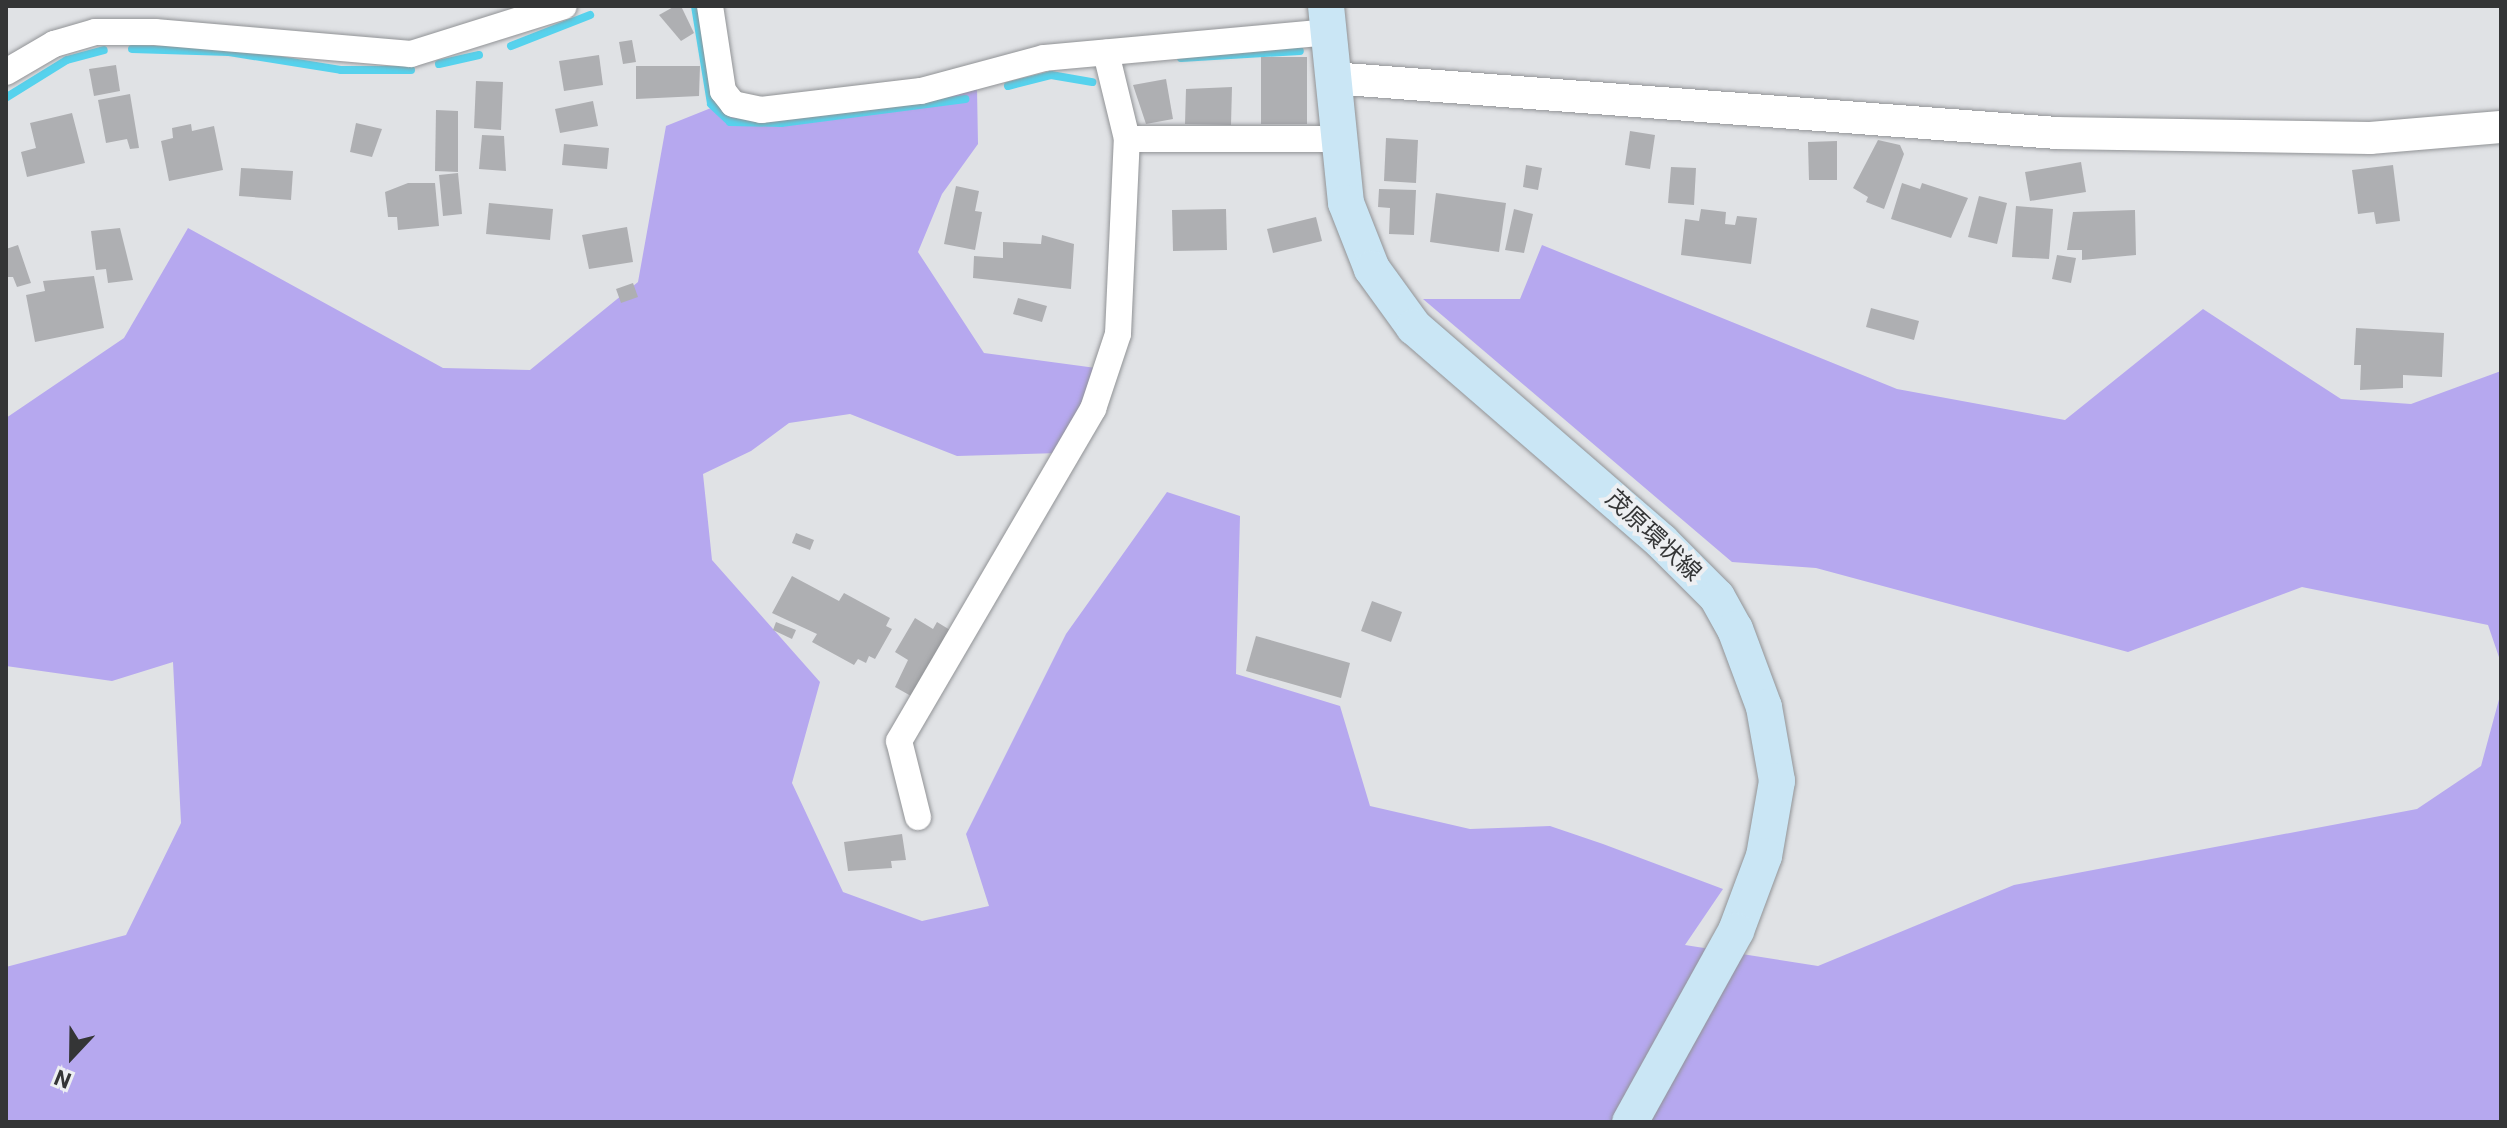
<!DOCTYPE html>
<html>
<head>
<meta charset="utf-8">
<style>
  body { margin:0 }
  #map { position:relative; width:2507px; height:1128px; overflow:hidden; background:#e0e2e5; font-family:Roboto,"Noto Sans JP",sans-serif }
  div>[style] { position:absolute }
  .green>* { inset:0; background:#b6a8ef }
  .stream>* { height:8px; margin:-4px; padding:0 4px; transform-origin:4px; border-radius:4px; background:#56d2ed }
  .building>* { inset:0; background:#aeafb2 }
  .roads { filter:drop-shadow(0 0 2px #919396) drop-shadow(0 0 2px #919396) }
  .minor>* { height:26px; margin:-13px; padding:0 13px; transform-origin:13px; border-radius:13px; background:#fff }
  .tertiary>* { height:32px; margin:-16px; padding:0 16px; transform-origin:16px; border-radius:16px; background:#fff }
  .secondary>* { height:36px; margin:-18px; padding:0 18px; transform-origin:18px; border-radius:18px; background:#cae6f5 }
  span { translate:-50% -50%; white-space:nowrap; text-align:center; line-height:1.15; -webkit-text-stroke:8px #edeff2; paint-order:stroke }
  .street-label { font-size:24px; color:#343536 }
  .frame { position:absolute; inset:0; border:8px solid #343536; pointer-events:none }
  .north { position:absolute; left:32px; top:1016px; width:80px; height:80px; -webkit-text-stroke:6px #edeff2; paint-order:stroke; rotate:202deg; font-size:22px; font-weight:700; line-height:32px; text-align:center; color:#343536 }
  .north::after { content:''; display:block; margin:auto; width:28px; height:36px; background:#343536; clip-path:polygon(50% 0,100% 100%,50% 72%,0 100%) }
</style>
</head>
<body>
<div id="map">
  <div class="green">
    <i style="clip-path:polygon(977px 89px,978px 144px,942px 194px,918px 252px,984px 353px,1096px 368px,1060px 453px,957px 456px,850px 414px,789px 423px,751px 451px,703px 474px,712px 560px,820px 682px,792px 783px,843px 892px,922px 921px,989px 906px,966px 834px,1066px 634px,1167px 492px,1240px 516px,1236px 674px,1340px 706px,1370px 806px,1470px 829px,1550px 826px,1603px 844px,1723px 889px,1685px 945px,1818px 966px,2014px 885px,2417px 809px,2481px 766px,2501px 692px,2501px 1122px,6px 1122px,6px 967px,126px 935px,181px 823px,173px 662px,112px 681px,6px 666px,6px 418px,124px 338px,188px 228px,443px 368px,530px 370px,638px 282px,666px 126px,726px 102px)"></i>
    <i style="clip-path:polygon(1542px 245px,1897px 389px,2065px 420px,2203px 309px,2341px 399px,2411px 404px,2501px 371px,2501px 663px,2488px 625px,2302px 587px,2128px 652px,1816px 568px,1732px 562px,1423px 299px,1520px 299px)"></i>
  </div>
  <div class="stream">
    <i style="left:695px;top:6px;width:99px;rotate:80.7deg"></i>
    <i style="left:711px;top:104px;width:26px;rotate:43deg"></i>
    <i style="left:730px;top:122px;width:51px;rotate:1.1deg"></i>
    <i style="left:781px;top:123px;width:186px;rotate:-7.4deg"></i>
    <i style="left:511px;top:46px;width:85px;rotate:-21.4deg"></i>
    <i style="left:132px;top:49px;width:97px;rotate:1.8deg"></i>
    <i style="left:229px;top:52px;width:113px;rotate:9.1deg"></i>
    <i style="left:341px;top:70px;width:70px"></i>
    <i style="left:1181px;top:58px;width:119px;rotate:-3.4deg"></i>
    <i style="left:439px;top:64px;width:41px;rotate:-12.7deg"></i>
    <i style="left:1008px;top:86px;width:44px;rotate:-14.3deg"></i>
    <i style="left:1051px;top:75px;width:42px;rotate:9.7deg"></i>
    <i style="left:7px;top:97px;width:70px;rotate:-31.7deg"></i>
    <i style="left:67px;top:60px;width:38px;rotate:-15deg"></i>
  </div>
  <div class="building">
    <i style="clip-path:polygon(675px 6px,681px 6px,694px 33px,681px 41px,659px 15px)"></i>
    <i style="clip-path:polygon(632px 40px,636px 62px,623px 64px,619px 42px)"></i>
    <i style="clip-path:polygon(599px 55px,603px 85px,564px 91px,559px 61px)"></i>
    <i style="clip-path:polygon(1261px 57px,1307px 57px,1307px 124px,1261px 124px)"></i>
    <i style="clip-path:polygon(116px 65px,120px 91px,94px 96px,89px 69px)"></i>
    <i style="clip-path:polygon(636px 66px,700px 66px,699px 96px,636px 99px)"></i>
    <i style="clip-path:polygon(1166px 79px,1173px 119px,1146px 124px,1133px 85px)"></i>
    <i style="clip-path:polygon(476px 81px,503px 82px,501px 130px,474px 128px)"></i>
    <i style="clip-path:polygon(1232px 87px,1231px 125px,1185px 124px,1186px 89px)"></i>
    <i style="clip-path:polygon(130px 94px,139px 148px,130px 149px,127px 139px,106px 143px,98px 100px)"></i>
    <i style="clip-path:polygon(593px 101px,598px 126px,560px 133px,555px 109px)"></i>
    <i style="clip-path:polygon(436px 110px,458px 111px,458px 172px,435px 171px)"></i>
    <i style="clip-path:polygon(72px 113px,85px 163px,27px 177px,21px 152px,36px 148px,30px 123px)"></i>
    <i style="clip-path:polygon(356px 123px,382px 129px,372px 157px,350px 152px)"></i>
    <i style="clip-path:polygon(191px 124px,192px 131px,214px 126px,223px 170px,169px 181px,161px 141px,173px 138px,172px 128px)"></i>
    <i style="clip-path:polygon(1630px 131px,1655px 135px,1650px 169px,1625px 165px)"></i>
    <i style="clip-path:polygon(482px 135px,504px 136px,506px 171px,479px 169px)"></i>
    <i style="clip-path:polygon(1386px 138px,1418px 140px,1416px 183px,1384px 181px)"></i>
    <i style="clip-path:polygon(1878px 140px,1900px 145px,1904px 154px,1884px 209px,1866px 202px,1868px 197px,1853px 188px)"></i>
    <i style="clip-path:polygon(1837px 141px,1837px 180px,1809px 180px,1808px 142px)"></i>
    <i style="clip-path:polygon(564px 144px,609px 148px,607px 169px,562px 165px)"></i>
    <i style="clip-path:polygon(2081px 162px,2086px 192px,2030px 201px,2025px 172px)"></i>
    <i style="clip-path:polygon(1526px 165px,1542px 168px,1538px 190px,1523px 187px)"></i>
    <i style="clip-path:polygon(2393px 165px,2400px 221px,2376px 224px,2374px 212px,2358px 214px,2352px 170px)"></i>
    <i style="clip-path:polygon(1671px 167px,1696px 168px,1694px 205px,1668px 203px)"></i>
    <i style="clip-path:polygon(241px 168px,293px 171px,291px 200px,239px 196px)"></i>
    <i style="clip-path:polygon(458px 173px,462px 214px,443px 216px,439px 175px)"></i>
    <i style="clip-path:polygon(408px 183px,435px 183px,439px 226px,398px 230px,397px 217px,388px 217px,385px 192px)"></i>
    <i style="clip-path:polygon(1902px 183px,1920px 189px,1922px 183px,1968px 198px,1951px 238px,1891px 219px)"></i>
    <i style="clip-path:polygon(956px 186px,979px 191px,975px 211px,982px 212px,975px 250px,944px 244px)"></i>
    <i style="clip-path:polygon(1379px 189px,1416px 190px,1414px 235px,1389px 234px,1390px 208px,1378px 207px)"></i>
    <i style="clip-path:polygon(1436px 193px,1506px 203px,1499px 252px,1430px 242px)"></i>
    <i style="clip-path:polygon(1979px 196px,2007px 203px,1997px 244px,1968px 237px)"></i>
    <i style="clip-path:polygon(489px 203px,553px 209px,550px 240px,486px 234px)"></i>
    <i style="clip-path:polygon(2016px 206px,2053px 209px,2049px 259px,2012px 257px)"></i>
    <i style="clip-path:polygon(1226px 209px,1227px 250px,1173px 251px,1172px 210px)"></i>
    <i style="clip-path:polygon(1514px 209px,1533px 214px,1524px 253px,1505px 250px)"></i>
    <i style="clip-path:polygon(1701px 209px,1726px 212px,1725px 224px,1735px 225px,1737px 216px,1757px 218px,1751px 264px,1681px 255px,1685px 219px,1699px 221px)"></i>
    <i style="clip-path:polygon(2135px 210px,2136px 255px,2082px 260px,2082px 250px,2067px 250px,2073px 212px)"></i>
    <i style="clip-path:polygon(1316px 217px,1322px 241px,1273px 253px,1267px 229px)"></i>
    <i style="clip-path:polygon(627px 227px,633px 262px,589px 269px,582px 235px)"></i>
    <i style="clip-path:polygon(120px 228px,133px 280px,108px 283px,106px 269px,96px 270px,91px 231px)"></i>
    <i style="clip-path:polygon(1042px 235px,1074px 244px,1071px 289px,973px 278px,974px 256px,1003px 258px,1003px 242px,1041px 244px)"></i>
    <i style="clip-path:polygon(18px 245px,31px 283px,17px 287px,13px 277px,6px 277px,6px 249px)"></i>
    <i style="clip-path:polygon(2057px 255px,2076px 258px,2071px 283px,2052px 279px)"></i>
    <i style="clip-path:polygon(94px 276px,104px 328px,35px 342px,26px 295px,45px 291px,43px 281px)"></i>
    <i style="clip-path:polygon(633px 283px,638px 297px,621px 303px,616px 289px)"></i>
    <i style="clip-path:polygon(1018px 298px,1047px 306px,1042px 322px,1013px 314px)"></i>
    <i style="clip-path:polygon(1871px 308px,1919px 321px,1914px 340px,1866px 327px)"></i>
    <i style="clip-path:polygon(2356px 328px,2444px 333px,2442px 377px,2403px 375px,2403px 388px,2360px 390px,2361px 365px,2354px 365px)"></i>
    <i style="clip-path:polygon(796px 533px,814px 540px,810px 550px,792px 543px)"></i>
    <i style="clip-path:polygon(792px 576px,839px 601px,844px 593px,890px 618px,886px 626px,892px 629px,875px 659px,869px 656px,866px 663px,858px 659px,854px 665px,812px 642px,817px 634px,772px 613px)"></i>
    <i style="clip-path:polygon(1372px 601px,1402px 612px,1391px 642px,1361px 631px)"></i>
    <i style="clip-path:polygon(915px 618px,933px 629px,937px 622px,950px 630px,911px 696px,895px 687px,908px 660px,895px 652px)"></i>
    <i style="clip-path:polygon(776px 622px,796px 630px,792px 639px,773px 630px)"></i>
    <i style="clip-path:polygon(1256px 636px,1350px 663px,1341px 698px,1246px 671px)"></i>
    <i style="clip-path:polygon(902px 834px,906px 860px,891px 861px,892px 868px,848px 871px,844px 842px)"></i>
  </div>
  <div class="roads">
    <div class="minor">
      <i style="left:710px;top:6px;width:86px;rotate:81.3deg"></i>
      <i style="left:723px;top:91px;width:16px;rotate:52deg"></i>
      <i style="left:733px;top:104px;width:29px;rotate:12deg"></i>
      <i style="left:761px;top:110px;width:161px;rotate:-6.8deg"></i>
      <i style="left:921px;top:91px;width:127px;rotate:-15deg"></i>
      <i style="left:1044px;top:58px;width:285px;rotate:-5.2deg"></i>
      <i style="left:6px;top:72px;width:56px;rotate:-30.3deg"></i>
      <i style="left:54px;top:44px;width:43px;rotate:-16.3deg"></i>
      <i style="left:95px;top:32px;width:60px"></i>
      <i style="left:155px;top:32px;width:257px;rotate:4.9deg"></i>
      <i style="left:411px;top:54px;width:160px;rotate:-17.4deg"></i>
      <i style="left:1127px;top:139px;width:212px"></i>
      <i style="left:918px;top:817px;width:78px;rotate:-104deg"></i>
      <i style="left:899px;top:741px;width:385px;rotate:-59.7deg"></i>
      <i style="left:1093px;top:409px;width:79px;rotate:-71.6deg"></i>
      <i style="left:1118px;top:334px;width:195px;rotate:-87.4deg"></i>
      <i style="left:1127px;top:139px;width:89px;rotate:-103.7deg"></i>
    </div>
    <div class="tertiary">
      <i style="left:1332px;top:78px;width:726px;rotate:4.34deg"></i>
      <i style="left:2056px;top:133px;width:314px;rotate:0.9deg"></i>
      <i style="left:2370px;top:138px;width:131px;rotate:-4.8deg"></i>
    </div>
    <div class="secondary">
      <i style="left:1326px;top:6px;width:198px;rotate:84.2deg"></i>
      <i style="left:1346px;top:203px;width:71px;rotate:68.5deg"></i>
      <i style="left:1372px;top:269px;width:72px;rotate:54.1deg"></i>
      <i style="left:1414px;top:327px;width:327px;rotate:40.9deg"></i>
      <i style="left:1661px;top:541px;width:79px;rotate:45deg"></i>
      <i style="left:1717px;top:597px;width:37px;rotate:61deg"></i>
      <i style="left:1735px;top:629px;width:83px;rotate:69.6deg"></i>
      <i style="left:1764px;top:707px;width:75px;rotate:80deg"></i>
      <i style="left:1777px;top:781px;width:76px;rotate:99.8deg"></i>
      <i style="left:1764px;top:856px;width:80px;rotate:110.5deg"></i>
      <i style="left:1736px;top:931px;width:218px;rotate:119deg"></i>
    </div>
  </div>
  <div class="street-label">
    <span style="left:1653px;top:536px;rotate:43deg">茂原環状線</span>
  </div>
  <div class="frame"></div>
  <div class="north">N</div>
</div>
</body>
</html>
